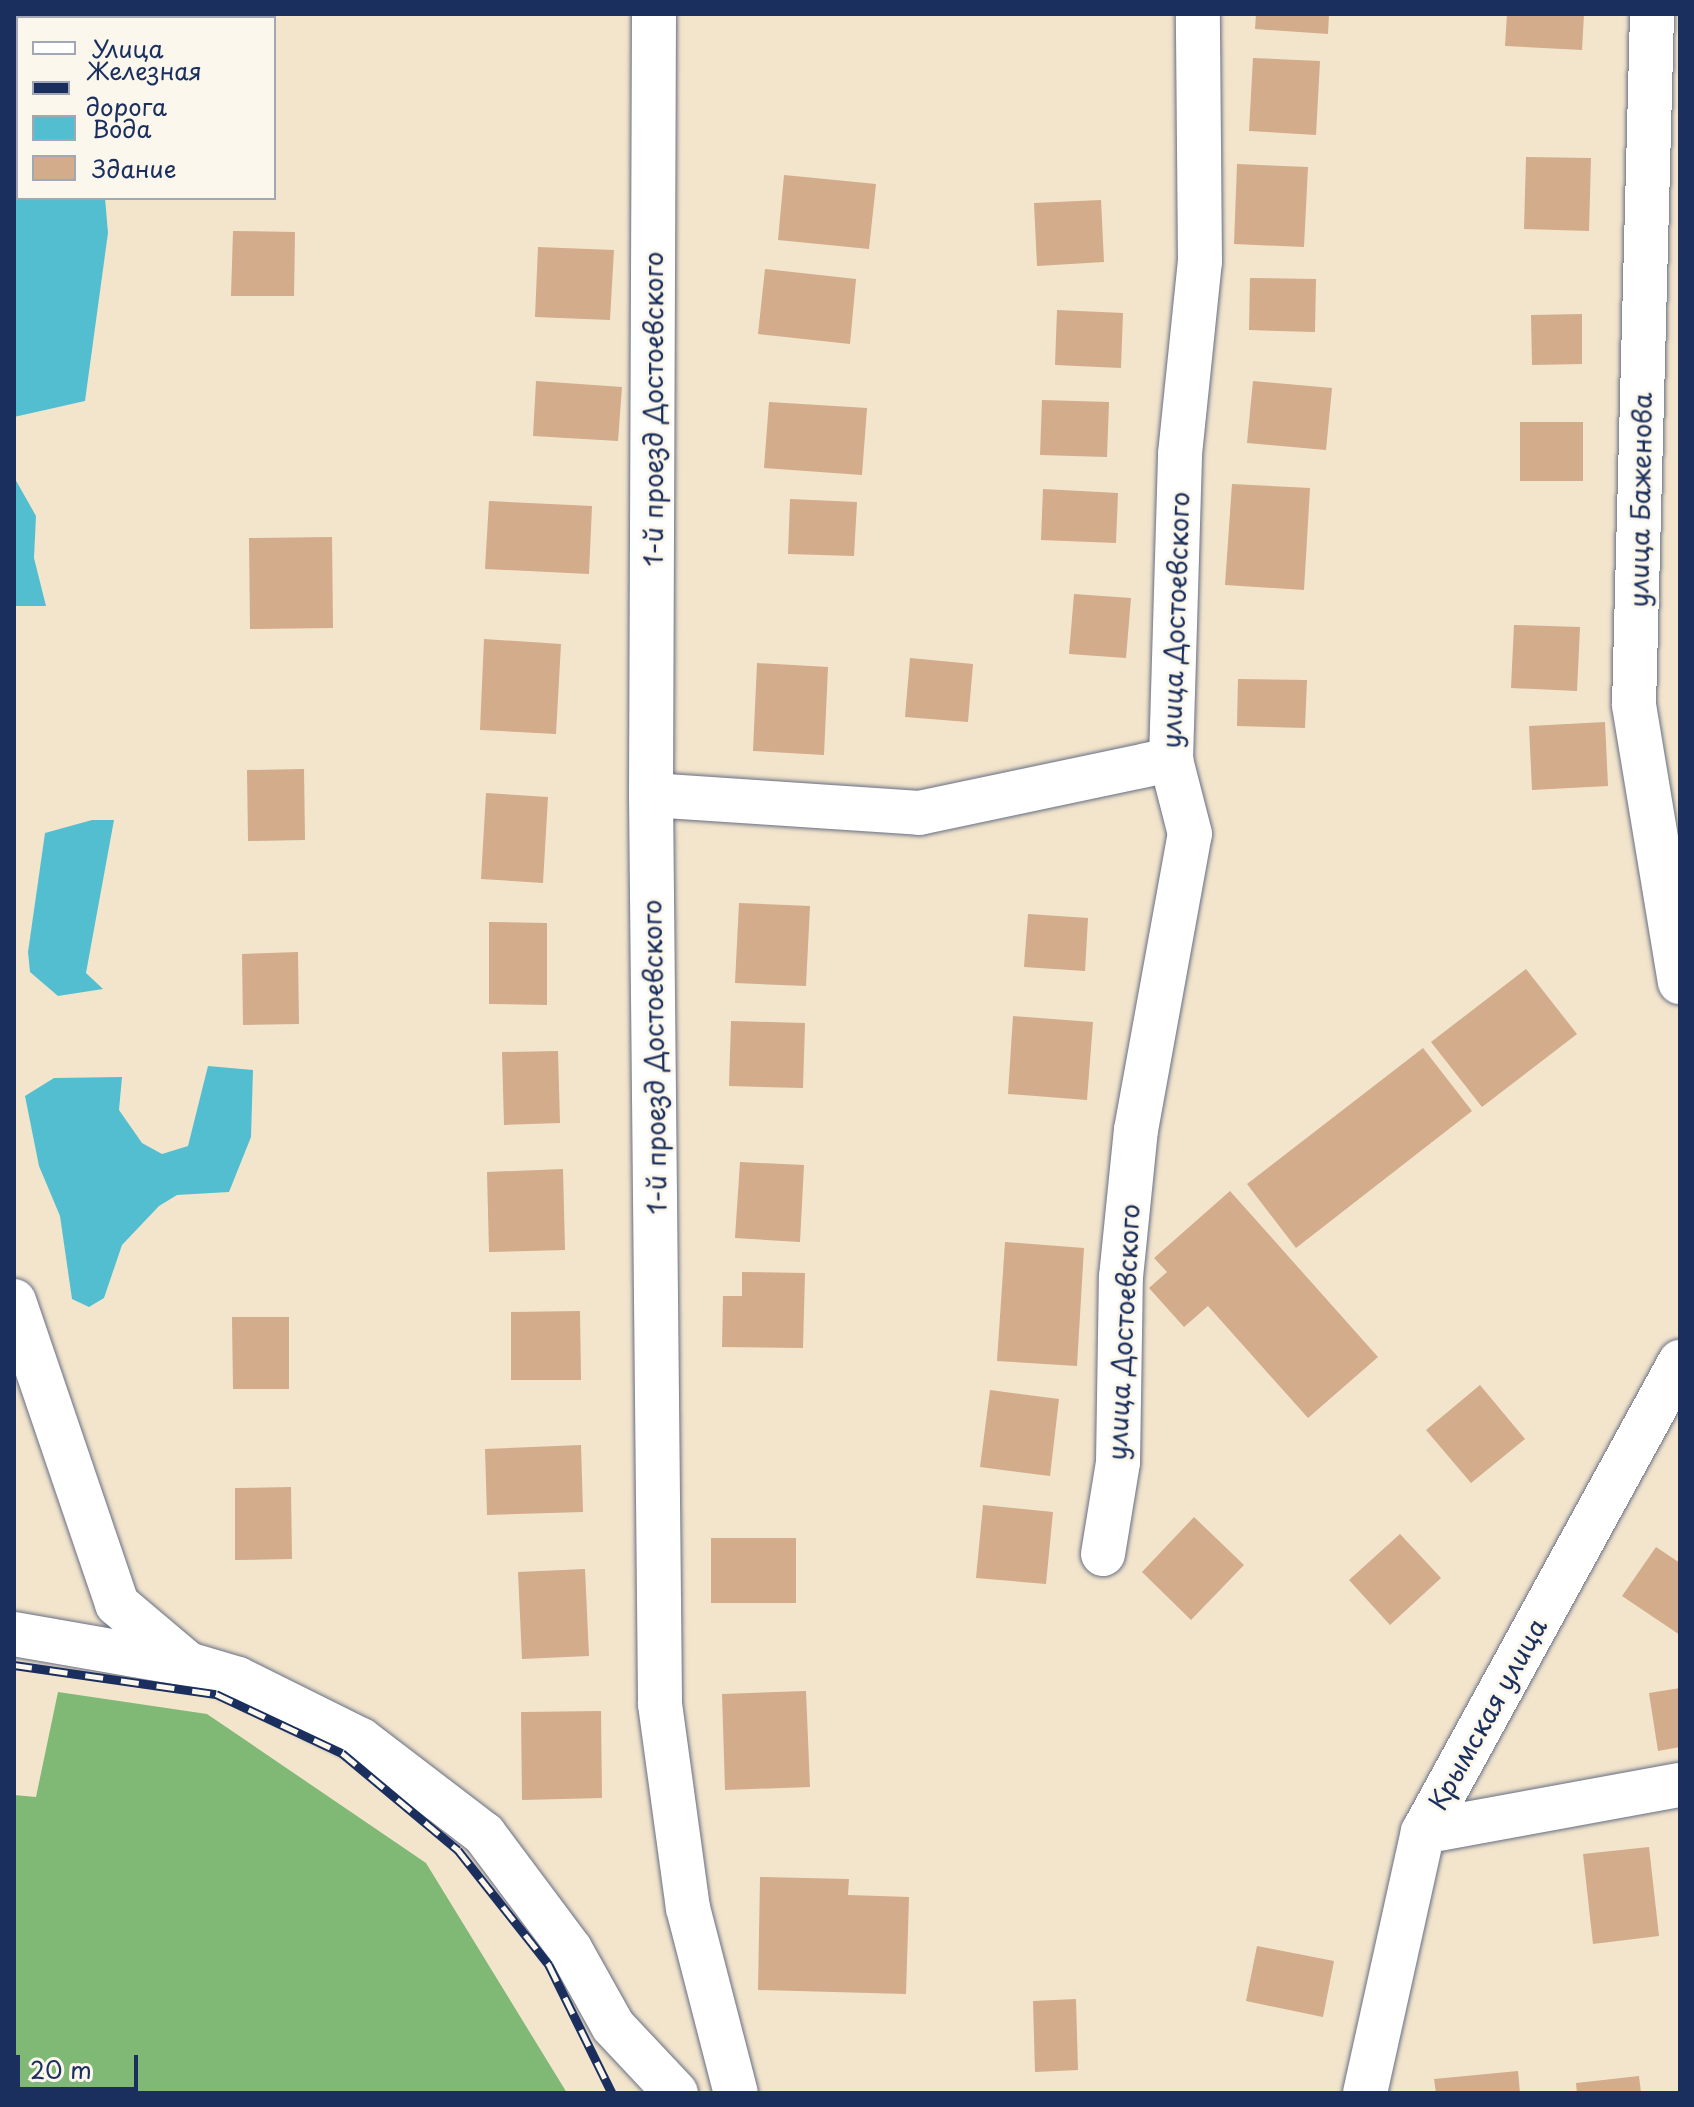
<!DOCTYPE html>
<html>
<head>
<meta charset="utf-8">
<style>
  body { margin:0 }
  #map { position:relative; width:1694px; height:2107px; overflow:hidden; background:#f3e5cc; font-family:"Playpen Sans",sans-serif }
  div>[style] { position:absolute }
  .forest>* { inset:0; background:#80b876 }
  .water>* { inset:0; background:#54bed1 }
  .building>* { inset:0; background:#d2ac8b }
  .roads { filter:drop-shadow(0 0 2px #676f84) drop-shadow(0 0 2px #676f84) }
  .street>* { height:44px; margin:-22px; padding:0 22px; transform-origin:22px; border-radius:22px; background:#fff }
  .rail>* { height:9px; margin-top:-4.5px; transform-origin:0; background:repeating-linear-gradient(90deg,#fbf7ec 0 18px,#1b2f5e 0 36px); box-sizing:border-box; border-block:2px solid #1b2f5e }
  span { translate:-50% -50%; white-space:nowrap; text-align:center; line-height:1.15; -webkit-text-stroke:6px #fbf7ec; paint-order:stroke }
  .street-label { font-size:26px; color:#1b2f5e }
  .frame { position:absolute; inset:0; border:16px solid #1b2f5e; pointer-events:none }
  .legend { position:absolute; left:16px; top:16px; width:260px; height:184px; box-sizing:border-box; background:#fbf7ec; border:2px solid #a1a7b3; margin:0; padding:10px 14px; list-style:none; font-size:24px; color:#1b2f5e }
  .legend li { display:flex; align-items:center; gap:16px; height:40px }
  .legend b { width:40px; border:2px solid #a1a7b3 }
  .scale { position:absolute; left:16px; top:2055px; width:122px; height:36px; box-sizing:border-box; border:4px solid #1b2f5e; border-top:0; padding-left:10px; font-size:24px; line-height:28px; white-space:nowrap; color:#1b2f5e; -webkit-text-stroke:6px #fbf7ec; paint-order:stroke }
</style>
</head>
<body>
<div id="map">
  <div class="forest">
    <i style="clip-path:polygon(58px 1692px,207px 1714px,426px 1863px,567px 2093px,14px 2093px,14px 1795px,36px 1797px)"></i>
  </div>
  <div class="water">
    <i style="clip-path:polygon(14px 14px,114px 18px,18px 18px,18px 198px,105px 198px,108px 233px,85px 401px,14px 417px)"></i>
    <i style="clip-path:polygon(14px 477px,36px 516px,34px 558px,46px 606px,14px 606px)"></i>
    <i style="clip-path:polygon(92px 820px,114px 820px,86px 973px,103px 989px,58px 996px,30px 972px,28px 952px,45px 833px)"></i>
    <i style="clip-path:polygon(208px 1066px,253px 1070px,251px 1137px,229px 1192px,177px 1195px,159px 1206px,122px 1245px,104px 1298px,89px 1307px,72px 1299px,60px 1216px,39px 1166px,25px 1096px,54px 1078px,122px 1077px,119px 1110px,142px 1143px,162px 1154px,188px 1146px)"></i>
  </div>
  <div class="building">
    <i style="clip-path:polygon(1256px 14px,1329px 14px,1328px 34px,1255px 29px)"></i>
    <i style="clip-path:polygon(1507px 14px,1584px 14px,1582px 50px,1505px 46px)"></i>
    <i style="clip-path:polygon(1253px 58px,1320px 61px,1316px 135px,1249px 131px)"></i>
    <i style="clip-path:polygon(1526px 157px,1591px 158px,1589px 231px,1524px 229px)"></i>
    <i style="clip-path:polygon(1237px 164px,1308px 167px,1304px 247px,1234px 244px)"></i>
    <i style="clip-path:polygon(784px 175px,876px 184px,869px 249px,778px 240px)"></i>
    <i style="clip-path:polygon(1101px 200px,1104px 262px,1037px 266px,1034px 203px)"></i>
    <i style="clip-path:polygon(233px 231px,295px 232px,294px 296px,231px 296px)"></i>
    <i style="clip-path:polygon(538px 247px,614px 250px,610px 320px,535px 317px)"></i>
    <i style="clip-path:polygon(765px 269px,856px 279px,850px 344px,758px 334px)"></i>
    <i style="clip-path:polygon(1250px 278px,1316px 279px,1315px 332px,1249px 330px)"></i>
    <i style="clip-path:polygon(1057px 310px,1123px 313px,1121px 368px,1055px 365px)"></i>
    <i style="clip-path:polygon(1582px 314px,1582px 364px,1532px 365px,1531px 315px)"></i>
    <i style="clip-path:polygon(536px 381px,622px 387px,618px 441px,533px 436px)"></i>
    <i style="clip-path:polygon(1253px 381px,1332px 388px,1326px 450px,1247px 443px)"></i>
    <i style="clip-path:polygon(1042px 400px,1109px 402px,1107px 457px,1040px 455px)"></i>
    <i style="clip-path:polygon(769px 402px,867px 408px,862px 475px,764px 468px)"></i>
    <i style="clip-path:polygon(1520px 422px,1583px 422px,1583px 481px,1520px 481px)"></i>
    <i style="clip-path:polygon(1232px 484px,1310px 488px,1304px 590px,1225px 585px)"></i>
    <i style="clip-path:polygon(1043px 489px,1118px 493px,1116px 543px,1041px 540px)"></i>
    <i style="clip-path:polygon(790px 499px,857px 502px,854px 556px,788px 554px)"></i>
    <i style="clip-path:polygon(489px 501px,592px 506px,589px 574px,485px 569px)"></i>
    <i style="clip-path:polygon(332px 537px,333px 628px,250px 629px,249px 538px)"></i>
    <i style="clip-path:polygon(1074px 594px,1131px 598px,1126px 658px,1069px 654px)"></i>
    <i style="clip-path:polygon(1514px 625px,1580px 627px,1577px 691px,1511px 688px)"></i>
    <i style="clip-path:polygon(484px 639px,561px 644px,556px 734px,480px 730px)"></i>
    <i style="clip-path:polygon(910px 658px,973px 664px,968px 722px,905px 717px)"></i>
    <i style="clip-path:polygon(757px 663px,828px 667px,824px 755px,753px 751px)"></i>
    <i style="clip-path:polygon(1238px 679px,1307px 680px,1305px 728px,1237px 726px)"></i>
    <i style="clip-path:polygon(1605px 722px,1608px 786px,1532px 790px,1529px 726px)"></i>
    <i style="clip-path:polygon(304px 769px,305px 840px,248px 841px,247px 770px)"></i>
    <i style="clip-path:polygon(486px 793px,548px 797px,543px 883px,481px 879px)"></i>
    <i style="clip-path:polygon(739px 903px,810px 906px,806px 986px,735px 983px)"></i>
    <i style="clip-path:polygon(1028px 914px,1088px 918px,1085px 971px,1024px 967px)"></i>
    <i style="clip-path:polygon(489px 922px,547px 923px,547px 1005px,489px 1004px)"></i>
    <i style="clip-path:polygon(298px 952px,299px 1024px,243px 1025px,242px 954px)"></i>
    <i style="clip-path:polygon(1526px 969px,1577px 1034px,1482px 1107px,1431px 1042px)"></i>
    <i style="clip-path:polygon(1013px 1016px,1093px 1022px,1087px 1100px,1008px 1094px)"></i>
    <i style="clip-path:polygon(731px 1021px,805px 1023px,803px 1088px,729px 1086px)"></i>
    <i style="clip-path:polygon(1423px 1048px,1472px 1111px,1296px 1248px,1247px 1184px)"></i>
    <i style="clip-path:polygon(558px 1051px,560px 1123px,504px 1125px,502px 1052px)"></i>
    <i style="clip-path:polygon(740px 1162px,804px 1165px,800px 1242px,735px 1238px)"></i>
    <i style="clip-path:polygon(563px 1169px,565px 1250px,489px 1252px,487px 1172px)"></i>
    <i style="clip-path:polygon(1230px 1191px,1378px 1357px,1308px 1418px,1208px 1306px,1184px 1327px,1149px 1288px,1167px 1272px,1154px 1258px)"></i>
    <i style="clip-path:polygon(1005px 1242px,1084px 1248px,1077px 1366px,997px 1361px)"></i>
    <i style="clip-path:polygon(742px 1272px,805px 1273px,803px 1348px,722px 1347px,723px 1296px,742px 1296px)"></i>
    <i style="clip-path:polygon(580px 1311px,581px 1380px,511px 1380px,511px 1312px)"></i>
    <i style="clip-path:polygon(232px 1317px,289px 1317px,289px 1389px,233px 1389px)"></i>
    <i style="clip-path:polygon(1480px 1385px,1525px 1439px,1471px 1483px,1426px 1430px)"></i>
    <i style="clip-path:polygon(990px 1390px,1059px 1399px,1050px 1476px,980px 1467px)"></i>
    <i style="clip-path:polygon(581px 1445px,583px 1512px,487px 1515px,485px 1449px)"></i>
    <i style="clip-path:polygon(291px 1487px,292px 1559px,235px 1560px,235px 1488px)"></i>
    <i style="clip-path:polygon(983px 1505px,1053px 1512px,1046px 1584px,976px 1578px)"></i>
    <i style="clip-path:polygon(1194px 1517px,1244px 1565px,1191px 1620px,1142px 1572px)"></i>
    <i style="clip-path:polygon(1400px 1534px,1441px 1578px,1390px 1625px,1349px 1580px)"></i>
    <i style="clip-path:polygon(711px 1538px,796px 1538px,796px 1603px,711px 1603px)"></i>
    <i style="clip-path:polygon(1656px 1547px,1680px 1563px,1680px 1635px,1622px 1596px)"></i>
    <i style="clip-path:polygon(585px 1569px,589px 1656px,522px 1659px,518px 1572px)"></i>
    <i style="clip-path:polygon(1680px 1688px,1680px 1747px,1658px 1751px,1649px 1693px)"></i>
    <i style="clip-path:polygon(806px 1691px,810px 1787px,725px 1790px,722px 1694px)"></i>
    <i style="clip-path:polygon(601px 1711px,602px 1798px,522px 1800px,521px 1712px)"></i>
    <i style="clip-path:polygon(1649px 1847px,1659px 1936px,1593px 1944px,1583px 1854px)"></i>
    <i style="clip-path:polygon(760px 1877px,849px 1879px,848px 1895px,909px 1897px,906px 1994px,758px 1990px)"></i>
    <i style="clip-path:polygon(1257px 1946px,1334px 1961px,1323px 2017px,1246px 2001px)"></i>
    <i style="clip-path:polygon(1076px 1999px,1078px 2070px,1035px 2072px,1033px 2001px)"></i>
    <i style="clip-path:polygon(1518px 2071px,1520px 2093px,1436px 2093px,1434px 2079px)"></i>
    <i style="clip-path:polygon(1639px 2076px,1641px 2093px,1577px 2093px,1576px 2083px)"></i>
  </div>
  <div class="roads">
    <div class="street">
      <i style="left:654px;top:14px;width:781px;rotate:90.22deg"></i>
      <i style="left:651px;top:795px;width:909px;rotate:89.43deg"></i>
      <i style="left:660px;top:1704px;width:206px;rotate:82.2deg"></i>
      <i style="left:688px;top:1908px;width:191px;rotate:75.5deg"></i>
      <i style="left:1652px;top:14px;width:691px;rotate:91.49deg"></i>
      <i style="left:1634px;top:705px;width:281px;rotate:80.6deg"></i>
      <i style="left:651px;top:795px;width:269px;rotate:3.8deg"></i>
      <i style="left:919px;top:813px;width:258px;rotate:-11.9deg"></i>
      <i style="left:14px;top:1301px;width:320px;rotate:71.2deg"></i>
      <i style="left:117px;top:1604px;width:93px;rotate:40.2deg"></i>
      <i style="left:188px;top:1664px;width:52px;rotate:16.7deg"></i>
      <i style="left:238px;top:1679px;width:137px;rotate:26.4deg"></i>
      <i style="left:361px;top:1740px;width:155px;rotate:37.4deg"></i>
      <i style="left:484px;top:1834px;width:144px;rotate:53.2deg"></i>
      <i style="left:570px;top:1949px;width:88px;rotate:60.8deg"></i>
      <i style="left:613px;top:2026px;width:92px;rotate:46.8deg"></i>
      <i style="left:1103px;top:1554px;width:93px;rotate:-80.7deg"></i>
      <i style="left:1118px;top:1462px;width:185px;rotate:-89.1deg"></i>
      <i style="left:1121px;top:1277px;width:148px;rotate:-84.2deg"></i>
      <i style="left:1136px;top:1130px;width:301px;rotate:-79.7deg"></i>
      <i style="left:1190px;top:834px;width:76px;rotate:-104.4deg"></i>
      <i style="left:1171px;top:760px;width:306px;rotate:-88.3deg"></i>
      <i style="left:1180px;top:454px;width:193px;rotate:-84.1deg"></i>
      <i style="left:1200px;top:262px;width:248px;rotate:-90.5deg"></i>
      <i style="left:14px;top:1634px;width:175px;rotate:9.9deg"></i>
      <i style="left:1423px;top:1832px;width:261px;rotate:-10.4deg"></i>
      <i style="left:1365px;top:2093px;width:267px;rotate:-77.5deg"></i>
      <i style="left:1423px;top:1832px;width:536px;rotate:-61.33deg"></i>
    </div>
  </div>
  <div class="rail">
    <i style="left:14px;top:1665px;width:204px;rotate:8.2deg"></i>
    <i style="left:216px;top:1694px;width:139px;rotate:25.1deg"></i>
    <i style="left:342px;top:1753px;width:151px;rotate:39.9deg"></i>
    <i style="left:458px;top:1850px;width:147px;rotate:51.6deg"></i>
    <i style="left:549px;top:1965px;width:143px;rotate:63.8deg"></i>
  </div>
  <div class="street-label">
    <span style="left:653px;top:409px;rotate:-90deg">1-й проезд Достоевского</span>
    <span style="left:1640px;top:500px;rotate:-89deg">улица Баженова</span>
    <span style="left:1175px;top:620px;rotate:-88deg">улица Достоевского</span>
    <span style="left:654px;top:1057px;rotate:-91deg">1-й проезд Достоевского</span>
    <span style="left:1123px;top:1332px;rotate:-87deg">улица Достоевского</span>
    <span style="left:1487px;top:1714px;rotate:-61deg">Крымская улица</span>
  </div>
  <div class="frame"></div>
  <ul class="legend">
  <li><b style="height:10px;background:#fff"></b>Улица</li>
  <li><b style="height:10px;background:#1b2f5e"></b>Железная дорога</li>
  <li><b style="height:22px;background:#54bed1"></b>Вода</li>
  <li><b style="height:22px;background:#d2ac8b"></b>Здание</li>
  </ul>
  <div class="scale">20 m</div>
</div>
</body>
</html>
